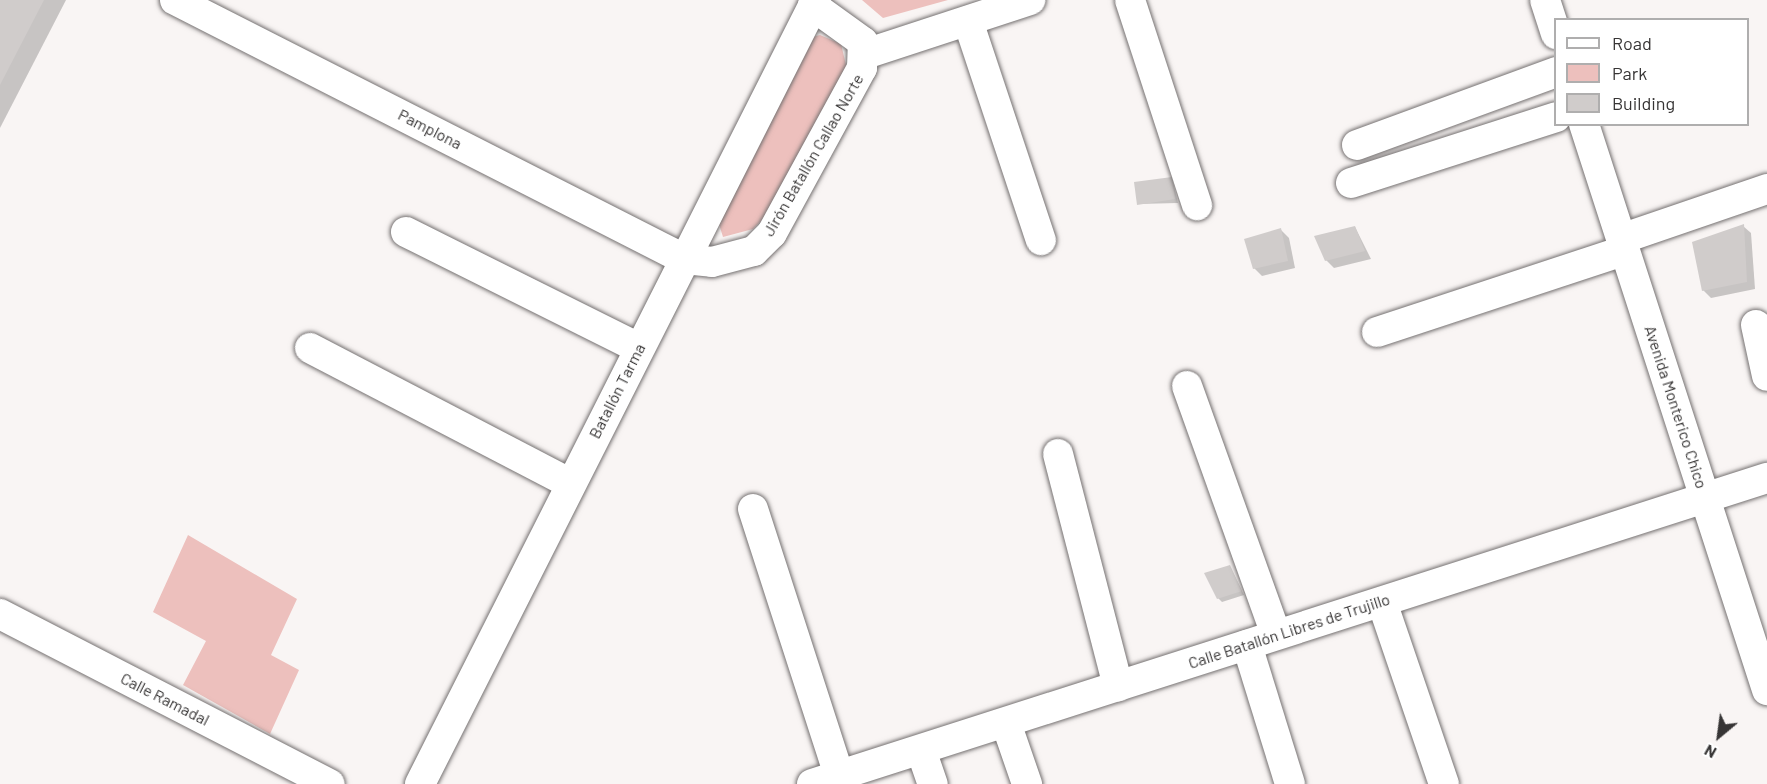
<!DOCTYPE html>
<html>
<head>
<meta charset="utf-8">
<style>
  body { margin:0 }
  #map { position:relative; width:1767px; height:784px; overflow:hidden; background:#f9f5f4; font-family:Barlow,sans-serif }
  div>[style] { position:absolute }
  .green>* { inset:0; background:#edc0bd }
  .shadow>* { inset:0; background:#0003 }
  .building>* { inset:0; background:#d0cccb }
  .roads { filter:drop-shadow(0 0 2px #757171) drop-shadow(0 0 2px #757171) }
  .minor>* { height:30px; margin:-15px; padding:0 15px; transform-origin:15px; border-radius:15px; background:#fff }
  span { translate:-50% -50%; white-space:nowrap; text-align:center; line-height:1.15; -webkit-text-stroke:5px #fff; paint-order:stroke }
  .street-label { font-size:16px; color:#373535 }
  .legend { position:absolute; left:1554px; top:18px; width:195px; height:108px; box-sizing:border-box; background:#fff; border:2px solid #afaeae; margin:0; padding:8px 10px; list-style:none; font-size:18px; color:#373535 }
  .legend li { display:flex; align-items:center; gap:12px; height:30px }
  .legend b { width:30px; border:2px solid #afaeae }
  .north { position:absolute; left:1689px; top:706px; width:60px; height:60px; -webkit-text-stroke:4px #fff; paint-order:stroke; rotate:209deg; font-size:16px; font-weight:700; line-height:24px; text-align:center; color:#373535 }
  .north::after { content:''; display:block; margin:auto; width:21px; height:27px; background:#373535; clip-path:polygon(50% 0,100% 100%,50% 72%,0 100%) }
</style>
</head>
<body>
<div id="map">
  <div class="green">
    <i style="clip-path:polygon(862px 0,948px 0,883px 18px)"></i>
    <i style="clip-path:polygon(820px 35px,841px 44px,847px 69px,764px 218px,753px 229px,723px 237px,718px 221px,812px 37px)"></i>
    <i style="clip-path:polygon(188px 535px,297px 599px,271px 655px,299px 670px,270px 734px,183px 685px,206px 641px,153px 612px)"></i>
  </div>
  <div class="shadow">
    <i style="clip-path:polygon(0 0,66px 0,0 128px)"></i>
    <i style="clip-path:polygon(1172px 178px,1178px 203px,1138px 204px)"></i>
    <i style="clip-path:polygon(1743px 226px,1751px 233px,1755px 289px,1711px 298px,1703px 290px)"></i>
    <i style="clip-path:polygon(1355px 227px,1371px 259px,1334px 268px,1326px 260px)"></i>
    <i style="clip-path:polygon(1281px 230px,1289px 238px,1295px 268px,1262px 276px,1254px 268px)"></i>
    <i style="clip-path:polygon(1230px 567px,1244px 595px,1222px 602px,1218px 598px)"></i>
  </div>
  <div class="building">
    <i style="clip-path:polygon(0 0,44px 0,0 85px)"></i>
    <i style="clip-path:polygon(1172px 177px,1175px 199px,1137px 205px,1134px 182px)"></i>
    <i style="clip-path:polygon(1744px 224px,1747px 282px,1702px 291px,1692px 242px)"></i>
    <i style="clip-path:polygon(1355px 226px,1365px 251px,1325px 261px,1314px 236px)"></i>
    <i style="clip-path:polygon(1281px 228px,1288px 261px,1253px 269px,1244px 239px)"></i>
    <i style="clip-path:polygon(1230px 565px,1242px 591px,1217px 599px,1204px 573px)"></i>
  </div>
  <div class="roads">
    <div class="minor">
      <i style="left:175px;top:0;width:571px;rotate:26.97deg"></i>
      <i style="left:684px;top:259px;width:28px;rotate:6deg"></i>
      <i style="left:712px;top:262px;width:43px;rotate:-14.7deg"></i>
      <i style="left:754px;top:251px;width:25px;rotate:-45deg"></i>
      <i style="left:772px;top:233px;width:188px;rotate:-61.4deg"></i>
      <i style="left:862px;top:68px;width:26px;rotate:-88deg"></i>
      <i style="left:863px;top:42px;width:62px;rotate:-144.2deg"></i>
      <i style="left:1130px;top:0;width:216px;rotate:71.9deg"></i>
      <i style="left:1545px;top:0;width:36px;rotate:72deg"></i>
      <i style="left:968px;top:21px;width:231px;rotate:71.6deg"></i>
      <i style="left:865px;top:54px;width:174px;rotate:-18.1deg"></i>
      <i style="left:1584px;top:124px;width:595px;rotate:72.08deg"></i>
      <i style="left:1357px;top:145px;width:212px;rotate:-20.1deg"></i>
      <i style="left:1351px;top:183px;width:215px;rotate:-17.8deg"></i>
      <i style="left:406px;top:232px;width:260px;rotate:26.5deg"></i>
      <i style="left:1621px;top:239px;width:154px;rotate:-18.9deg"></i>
      <i style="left:1756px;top:325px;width:52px;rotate:77.8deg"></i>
      <i style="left:1377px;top:332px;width:260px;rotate:-18.2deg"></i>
      <i style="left:310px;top:348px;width:294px;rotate:27.5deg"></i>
      <i style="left:1187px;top:386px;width:264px;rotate:70.3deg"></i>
      <i style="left:1058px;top:454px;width:240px;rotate:75.5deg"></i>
      <i style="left:753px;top:509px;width:280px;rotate:72.1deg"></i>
      <i style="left:1382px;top:602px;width:192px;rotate:71.2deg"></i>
      <i style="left:0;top:614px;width:371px;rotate:27.3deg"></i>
      <i style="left:1247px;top:645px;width:145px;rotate:72.8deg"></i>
      <i style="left:1006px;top:723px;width:65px;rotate:71deg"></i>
      <i style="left:921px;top:750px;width:36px;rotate:71deg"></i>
      <i style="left:420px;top:784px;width:878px;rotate:-63.2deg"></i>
      <i style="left:812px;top:784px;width:1003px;rotate:-17.77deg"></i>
    </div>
  </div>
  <div class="street-label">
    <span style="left:430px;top:129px;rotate:27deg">Pamplona</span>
    <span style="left:813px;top:155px;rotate:-60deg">Jirón Batallón Callao Norte</span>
    <span style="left:617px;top:391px;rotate:-63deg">Batallón Tarma</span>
    <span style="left:1676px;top:407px;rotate:72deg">Avenida Monterico Chico</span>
    <span style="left:1289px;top:631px;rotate:-18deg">Calle Batallón Libres de Trujillo</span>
    <span style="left:165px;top:699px;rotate:27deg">Calle Ramadal</span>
  </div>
  <ul class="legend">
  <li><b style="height:8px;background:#fff"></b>Road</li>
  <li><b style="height:16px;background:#edc0bd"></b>Park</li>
  <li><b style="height:16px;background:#d0cccb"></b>Building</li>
  </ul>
  <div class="north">N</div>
</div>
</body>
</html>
